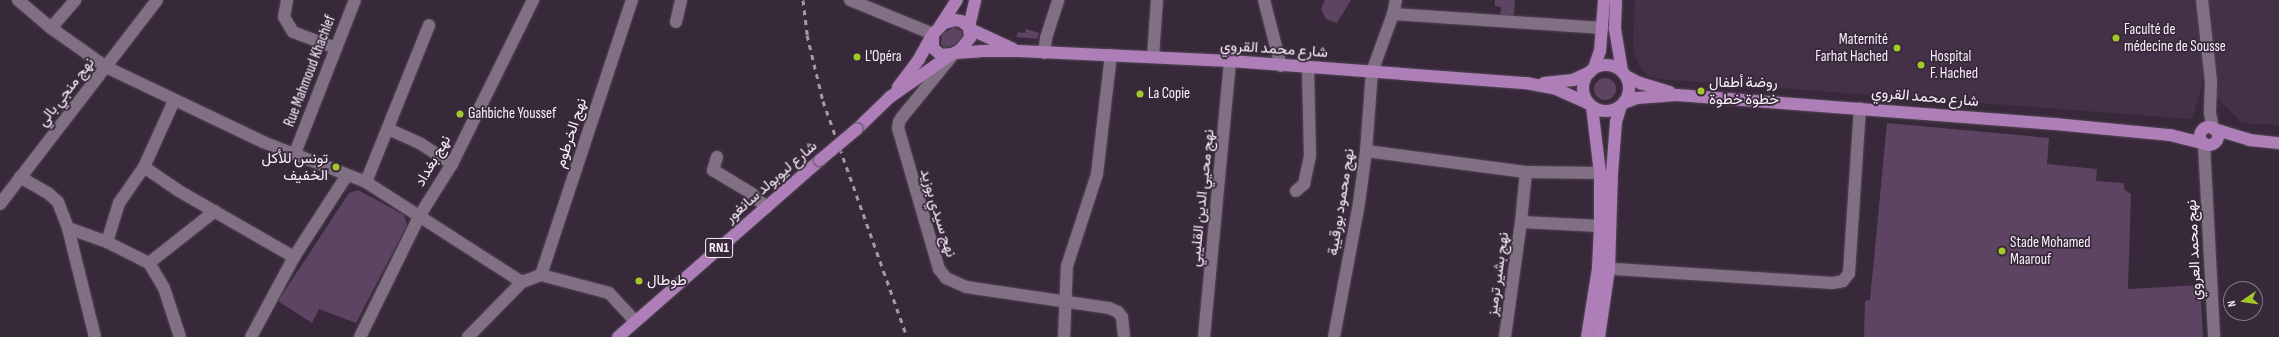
<!DOCTYPE html>
<html>
<head>
<meta charset="utf-8">
<style>
  body { margin:0 }
  #map { position:relative; width:2279px; height:337px; overflow:hidden; background:#38293a; font-family:"Sofia Sans Condensed",Vazirmatn,sans-serif }
  div>[style] { position:absolute }
  .built>* { inset:0; background:#443148 }
  .green>* { inset:0; background:#5d4462 }
  .round { border-radius:50% }
  .roads { filter:drop-shadow(0 0 1px #534755) drop-shadow(0 0 1px #534755) }
  .minor>* { height:12px; margin:-6px; padding:0 6px; transform-origin:6px; border-radius:6px; background:#817084 }
  .major>* { height:12px; margin:-6px; padding:0 6px; transform-origin:6px; border-radius:6px; background:#ad7eb7 }
  .major>.ring { margin:-6px; padding:0; box-sizing:content-box; background:none; border:12px solid #ad7eb7; border-radius:50% }
  .rail>* { height:3px; margin-top:-1.5px; transform-origin:0; background:repeating-linear-gradient(90deg,#a599a7 0 5px,transparent 0 10px) }
  .bridges { filter:drop-shadow(0 0 1px #534755) drop-shadow(0 0 1px #534755) }
  .major-bridge>* { height:12px; margin:-6px; padding:0 6px; transform-origin:6px; border-radius:6px; background:#ad7eb7 }
  .dots>* { width:11px; height:11px; translate:-50% -50%; box-sizing:border-box; border:2px solid #38293a; border-radius:50% }
  span { translate:-50% -50%; white-space:nowrap; text-align:center; line-height:1.15; -webkit-text-stroke:3.5px #38293a; paint-order:stroke }
  .shield-label span { padding:1px 3px; background:#38293a; border:1px solid; border-radius:3px; -webkit-text-stroke-width:0 }
  .shield-label { font-size:14px; color:#f9f0fb; font-weight:700 }
  .poi-label { font-size:15px; color:#f9f0fb }
  .left { translate:0 -50%; text-align:left }
  .right { translate:-100% -50%; text-align:right }
  .street-label { font-size:15px; color:#f9f0fb }
  .north { position:absolute; left:2223px; top:281px; width:40px; height:40px; box-sizing:border-box; background:#38293a; border:1px solid #857987; border-radius:50%; rotate:257deg; font-size:11px; font-weight:700; line-height:16px; text-align:center; color:#f9f0fb }
  .north::after { content:''; display:block; margin:auto; width:14px; height:18px; background:#a3c927; clip-path:polygon(50% 0,100% 100%,50% 72%,0 100%) }
</style>
</head>
<body>
<div id="map">
  <div class="built">
    <i style="clip-path:polygon(1635px 0,2195px 0,2204px 79px,2192px 119px,1660px 79px,1650px 77px,1643px 71px,1636px 59px,1633px 45px)"></i>
    <i style="clip-path:polygon(2206px 0,2279px 0,2279px 125px,2242px 123px,2217px 98px)"></i>
  </div>
  <div class="green">
    <i style="clip-path:polygon(1325px 0,1351px 0,1337px 23px,1326px 19px,1321px 9px)"></i>
    <i style="clip-path:polygon(1495px 0,1515px 0,1514px 17px,1500px 16px,1501px 7px,1495px 6px)"></i>
    <i style="clip-path:polygon(954px 27px,962px 31px,962px 37px,955px 45px,944px 48px,941px 44px,942px 34px)"></i>
    <i style="clip-path:polygon(1026px 29px,1039px 33px,1037px 39px,1016px 37px,1018px 32px,1025px 33px)"></i>
    <i class="round" style="left:1594px;top:78px;width:22px;height:22px"></i>
    <i style="clip-path:polygon(1887px 123px,2049px 138px,2047px 164px,2097px 169px,2096px 181px,2123px 183px,2125px 190px,2131px 194px,2128px 289px,2200px 285px,2203px 337px,1864px 337px,1865px 301px,1870px 300px)"></i>
    <i style="clip-path:polygon(358px 190px,404px 215px,407px 225px,356px 323px,319px 309px,312px 323px,278px 301px,349px 193px)"></i>
  </div>
  <div class="roads">
    <div class="minor">
      <i style="left:18px;top:0;width:43px;rotate:40.3deg"></i>
      <i style="left:51px;top:28px;width:67px;rotate:35.3deg"></i>
      <i style="left:106px;top:67px;width:174px;rotate:25.5deg"></i>
      <i style="left:263px;top:142px;width:110px;rotate:21.2deg"></i>
      <i style="left:366px;top:182px;width:185px;rotate:32.7deg"></i>
      <i style="left:522px;top:282px;width:20px;rotate:-20deg"></i>
      <i style="left:541px;top:275px;width:70px;rotate:14.8deg"></i>
      <i style="left:609px;top:293px;width:38px;rotate:47deg"></i>
      <i style="left:287px;top:0;width:17px;rotate:100deg"></i>
      <i style="left:284px;top:17px;width:17px;rotate:59deg"></i>
      <i style="left:293px;top:32px;width:46px;rotate:20.4deg"></i>
      <i style="left:850px;top:0;width:90px;rotate:22.3deg"></i>
      <i style="left:1264px;top:0;width:68px;rotate:75.6deg"></i>
      <i style="left:1396px;top:0;width:14px;rotate:102deg"></i>
      <i style="left:1393px;top:14px;width:210px;rotate:3.8deg"></i>
      <i style="left:2202px;top:0;width:82px;rotate:83.7deg"></i>
      <i style="left:2211px;top:82px;width:31px;rotate:92deg"></i>
      <i style="left:2210px;top:113px;width:16px;rotate:79deg"></i>
      <i style="left:676px;top:22px;width:23px;rotate:-77deg"></i>
      <i style="left:51px;top:28px;width:37px;rotate:-49deg"></i>
      <i style="left:1044px;top:53px;width:15px;rotate:-82deg"></i>
      <i style="left:1046px;top:38px;width:40px;rotate:-72deg"></i>
      <i style="left:952px;top:56px;width:79px;rotate:129.3deg"></i>
      <i style="left:902px;top:117px;width:6px;rotate:121deg"></i>
      <i style="left:899px;top:122px;width:6px;rotate:99deg"></i>
      <i style="left:898px;top:128px;width:147px;rotate:73.8deg"></i>
      <i style="left:939px;top:269px;width:11px;rotate:52deg"></i>
      <i style="left:946px;top:278px;width:22px;rotate:24deg"></i>
      <i style="left:966px;top:287px;width:145px;rotate:8.4deg"></i>
      <i style="left:1109px;top:308px;width:10px;rotate:24deg"></i>
      <i style="left:1118px;top:312px;width:6px;rotate:51deg"></i>
      <i style="left:1122px;top:317px;width:20px;rotate:84deg"></i>
      <i style="left:1153px;top:57px;width:57px;rotate:-86deg"></i>
      <i style="left:388px;top:129px;width:36px;rotate:24deg"></i>
      <i style="left:421px;top:144px;width:37px;rotate:33deg"></i>
      <i style="left:2204px;top:144px;width:193px;rotate:87deg"></i>
      <i style="left:1366px;top:151px;width:161px;rotate:7.5deg"></i>
      <i style="left:1526px;top:172px;width:74px;rotate:0.8deg"></i>
      <i style="left:295px;top:153px;width:164px;rotate:-68.6deg"></i>
      <i style="left:717px;top:157px;width:14px;rotate:107deg"></i>
      <i style="left:713px;top:170px;width:44px;rotate:31.2deg"></i>
      <i style="left:751px;top:193px;width:21px;rotate:43deg"></i>
      <i style="left:144px;top:167px;width:42px;rotate:34.4deg"></i>
      <i style="left:179px;top:191px;width:133px;rotate:29.9deg"></i>
      <i style="left:20px;top:177px;width:32px;rotate:30deg"></i>
      <i style="left:48px;top:193px;width:13px;rotate:42deg"></i>
      <i style="left:58px;top:202px;width:28px;rotate:69deg"></i>
      <i style="left:68px;top:228px;width:112px;rotate:76.1deg"></i>
      <i style="left:366px;top:182px;width:169px;rotate:-68.1deg"></i>
      <i style="left:1296px;top:191px;width:11px;rotate:-41deg"></i>
      <i style="left:1304px;top:184px;width:29px;rotate:-78deg"></i>
      <i style="left:1310px;top:156px;width:88px;rotate:-91.3deg"></i>
      <i style="left:0;top:204px;width:257px;rotate:-52.4deg"></i>
      <i style="left:1521px;top:222px;width:50px;rotate:-84.3deg"></i>
      <i style="left:68px;top:228px;width:41px;rotate:19.7deg"></i>
      <i style="left:107px;top:242px;width:47px;rotate:26.6deg"></i>
      <i style="left:149px;top:263px;width:29px;rotate:59deg"></i>
      <i style="left:164px;top:288px;width:52px;rotate:71.9deg"></i>
      <i style="left:107px;top:242px;width:41px;rotate:-72.9deg"></i>
      <i style="left:119px;top:203px;width:44px;rotate:-55.2deg"></i>
      <i style="left:144px;top:167px;width:72px;rotate:-65.6deg"></i>
      <i style="left:149px;top:263px;width:84px;rotate:-38.2deg"></i>
      <i style="left:1599px;top:268px;width:234px;rotate:3.7deg"></i>
      <i style="left:1833px;top:283px;width:10px;rotate:-11deg"></i>
      <i style="left:1843px;top:281px;width:10px;rotate:-53deg"></i>
      <i style="left:1849px;top:273px;width:165px;rotate:-86.2deg"></i>
      <i style="left:541px;top:275px;width:290px;rotate:-71.7deg"></i>
      <i style="left:251px;top:337px;width:91px;rotate:-61.7deg"></i>
      <i style="left:294px;top:257px;width:98px;rotate:-57.1deg"></i>
      <i style="left:360px;top:337px;width:136px;rotate:-63.8deg"></i>
      <i style="left:420px;top:215px;width:60px;rotate:-57.9deg"></i>
      <i style="left:452px;top:164px;width:183px;rotate:-63.7deg"></i>
      <i style="left:468px;top:337px;width:77px;rotate:-45.5deg"></i>
      <i style="left:1064px;top:337px;width:71px;rotate:-87.6deg"></i>
      <i style="left:1067px;top:266px;width:97px;rotate:-71.9deg"></i>
      <i style="left:1097px;top:174px;width:120px;rotate:-83.3deg"></i>
      <i style="left:1204px;top:337px;width:277px;rotate:-84.6deg"></i>
      <i style="left:1334px;top:337px;width:136px;rotate:-79.4deg"></i>
      <i style="left:1359px;top:203px;width:52px;rotate:-82.3deg"></i>
      <i style="left:1366px;top:151px;width:79px;rotate:-85.7deg"></i>
      <i style="left:1372px;top:72px;width:62px;rotate:-70.1deg"></i>
      <i style="left:1505px;top:337px;width:116px;rotate:-82.1deg"></i>
      <i style="left:1521px;top:222px;width:79px;rotate:2.9deg"></i>
    </div>
    <div class="major">
      <i style="left:1616px;top:0;width:29px;rotate:92deg"></i>
      <i style="left:1615px;top:29px;width:43px;rotate:80.5deg"></i>
      <i style="left:955px;top:20px;width:6px;rotate:9deg"></i>
      <i style="left:961px;top:21px;width:10px;rotate:37deg"></i>
      <i style="left:969px;top:27px;width:11px;rotate:85deg"></i>
      <i style="left:970px;top:38px;width:16px;rotate:130deg"></i>
      <i style="left:960px;top:50px;width:9px;rotate:153deg"></i>
      <i style="left:952px;top:54px;width:11px;rotate:175deg"></i>
      <i style="left:941px;top:55px;width:11px;rotate:-139deg"></i>
      <i style="left:933px;top:48px;width:14px;rotate:-90deg"></i>
      <i style="left:933px;top:34px;width:16px;rotate:-45deg"></i>
      <i style="left:944px;top:23px;width:11px;rotate:-15deg"></i>
      <i style="left:940px;top:26px;width:31px;rotate:-57deg"></i>
      <i style="left:969px;top:27px;width:28px;rotate:-77deg"></i>
      <i style="left:970px;top:29px;width:47px;rotate:24.9deg"></i>
      <i style="left:955px;top:53px;width:26px;rotate:-4deg"></i>
      <i style="left:981px;top:51px;width:38px"></i>
      <i style="left:1019px;top:51px;width:211px;rotate:2.7deg"></i>
      <i style="left:1230px;top:61px;width:297px;rotate:4.3deg"></i>
      <i style="left:1526px;top:83px;width:31px;rotate:11deg"></i>
      <i style="left:1556px;top:89px;width:35px;rotate:24deg"></i>
      <i class="ring" style="left:1583px;top:65px;width:34px;height:34px"></i>
      <i style="left:1594px;top:68px;width:18px;rotate:-71deg"></i>
      <i style="left:1600px;top:51px;width:51px;rotate:-85.5deg"></i>
      <i style="left:1626px;top:76px;width:16px;rotate:27deg"></i>
      <i style="left:1640px;top:83px;width:31px;rotate:17deg"></i>
      <i style="left:1544px;top:83px;width:29px;rotate:-6deg"></i>
      <i style="left:1573px;top:80px;width:19px;rotate:-25deg"></i>
      <i style="left:898px;top:87px;width:35px;rotate:-53deg"></i>
      <i style="left:919px;top:59px;width:26px;rotate:-61deg"></i>
      <i style="left:1624px;top:103px;width:14px;rotate:-21deg"></i>
      <i style="left:1637px;top:98px;width:40px;rotate:-4.3deg"></i>
      <i style="left:1677px;top:95px;width:379px;rotate:4.4deg"></i>
      <i style="left:2055px;top:124px;width:116px;rotate:5.5deg"></i>
      <i style="left:2170px;top:135px;width:34px;rotate:14deg"></i>
      <i class="ring" style="left:2200px;top:127px;width:6px;height:6px"></i>
      <i style="left:857px;top:129px;width:46px;rotate:-44.1deg"></i>
      <i style="left:890px;top:97px;width:75px;rotate:-34.7deg"></i>
      <i style="left:2214px;top:129px;width:37px;rotate:17deg"></i>
      <i style="left:2249px;top:140px;width:30px;rotate:6deg"></i>
      <i style="left:618px;top:337px;width:269px;rotate:-41.2deg"></i>
      <i style="left:1587px;top:337px;width:70px;rotate:-80.9deg"></i>
      <i style="left:1598px;top:268px;width:42px;rotate:-87.3deg"></i>
      <i style="left:1600px;top:226px;width:53px;rotate:-90deg"></i>
      <i style="left:1600px;top:173px;width:66px;rotate:-96.9deg"></i>
      <i style="left:1599px;top:337px;width:69px;rotate:-81.6deg"></i>
      <i style="left:1609px;top:269px;width:96px;rotate:-88.2deg"></i>
      <i style="left:1612px;top:173px;width:51px;rotate:-85.5deg"></i>
      <i style="left:1616px;top:122px;width:17px;rotate:-73deg"></i>
    </div>
  </div>
  <div class="rail">
    <i style="left:803px;top:0;width:35px;rotate:83deg"></i>
    <i style="left:807px;top:35px;width:68px;rotate:76.4deg"></i>
    <i style="left:823px;top:101px;width:251px;rotate:70.4deg"></i>
  </div>
  <div class="bridges">
    <div class="major-bridge">
      <i style="left:820px;top:160px;width:48px;rotate:-40deg"></i>
    </div>
  </div>
  <div class="dots">
    <i style="left:2116px;top:38px;background:#a3c927"></i>
    <i style="left:1897px;top:48px;background:#a3c927"></i>
    <i style="left:857px;top:57px;background:#a3c927"></i>
    <i style="left:1921px;top:65px;background:#a3c927"></i>
    <i style="left:1701px;top:91px;background:#a3c927"></i>
    <i style="left:1140px;top:94px;background:#a3c927"></i>
    <i style="left:460px;top:114px;background:#a3c927"></i>
    <i style="left:336px;top:167px;background:#a3c927"></i>
    <i style="left:2002px;top:251px;background:#a3c927"></i>
    <i style="left:639px;top:281px;background:#a3c927"></i>
  </div>
  <div class="shield-label">
    <span style="left:719px;top:248px">RN1</span>
  </div>
  <div class="poi-label">
    <span class="left" style="left:2124px;top:38px">Faculté de<br>médecine de Sousse</span>
    <span class="right" style="left:1888px;top:48px">Maternité<br>Farhat Hached</span>
    <span class="left" style="left:1930px;top:65px">Hospital<br>F. Hached</span>
    <span class="left" style="left:865px;top:57px">L'Opéra</span>
    <span class="left" style="left:1709px;top:91px">روضة أطفال<br>خطوة خطوة</span>
    <span class="left" style="left:1148px;top:94px">La Copie</span>
    <span class="left" style="left:468px;top:114px">Gahbiche Youssef</span>
    <span class="right" style="left:328px;top:167px">تونس للأكل<br>الخفيف</span>
    <span class="left" style="left:2010px;top:251px">Stade Mohamed<br>Maarouf</span>
    <span class="left" style="left:647px;top:281px">طوطال</span>
  </div>
  <div class="street-label">
    <span style="left:1274px;top:49px;rotate:4deg">شارع محمد القروي</span>
    <span style="left:310px;top:71px;rotate:-69deg">Rue Mahmoud Khachlef</span>
    <span style="left:66px;top:92px;rotate:-52deg">نهج منجي بالي</span>
    <span style="left:1925px;top:97px;rotate:5deg">شارع محمد القروي</span>
    <span style="left:571px;top:133px;rotate:-72deg">نهج الخرطوم</span>
    <span style="left:433px;top:161px;rotate:-60deg">نهج بغداد</span>
    <span style="left:771px;top:182px;rotate:-41deg">شارع ليوبولد سانغور</span>
    <span style="left:1202px;top:198px;rotate:-84deg">نهج محيي الدين القليبي</span>
    <span style="left:1341px;top:202px;rotate:-81deg">نهج محمود بورقيبة</span>
    <span style="left:938px;top:213px;rotate:73deg">نهج سيدي بوزيد</span>
    <span style="left:2194px;top:250px;rotate:-93deg">نهج محمد العروي</span>
    <span style="left:1498px;top:274px;rotate:-82deg">نهج بشير ترميز</span>
  </div>
  <div class="north">N</div>
</div>
</body>
</html>
